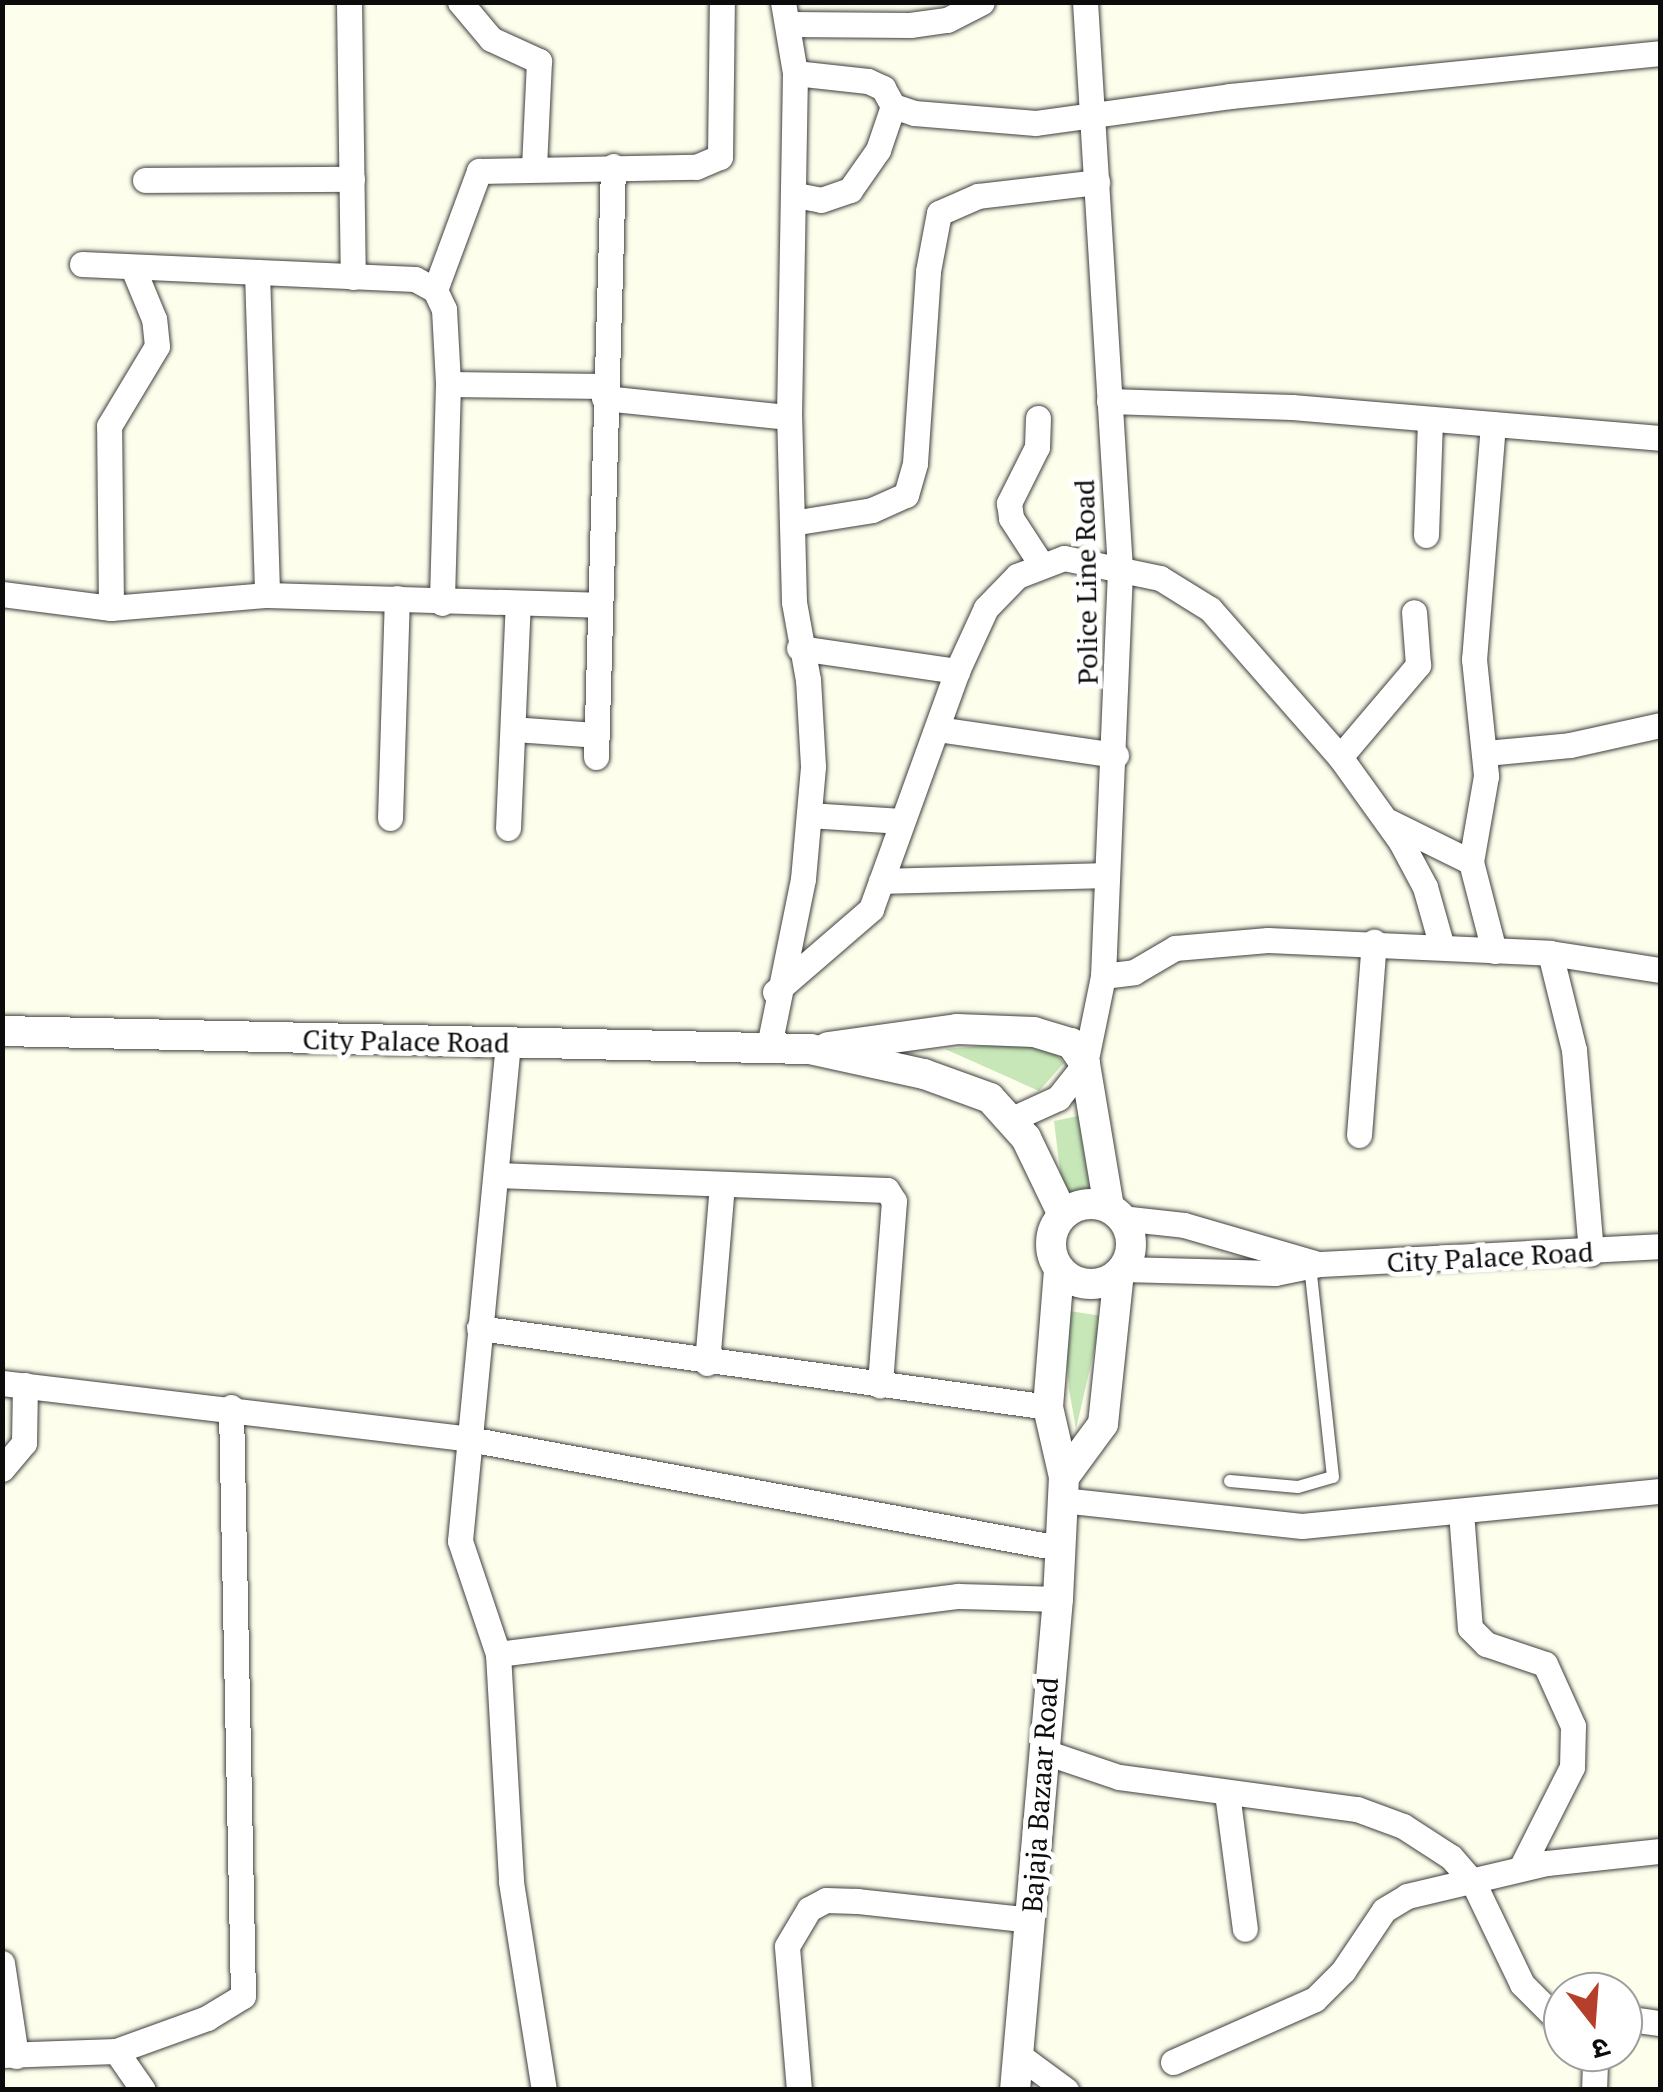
<!DOCTYPE html>
<html>
<head>
<meta charset="utf-8">
<style>
  body { margin:0 }
  #map { position:relative; width:1663px; height:2092px; overflow:hidden; background:#fefeec; font-family:"PT Serif","Noto Sans Devanagari",serif }
  div>[style] { position:absolute }
  .green>* { inset:0; background:#c7e7b8 }
  .roads { filter:drop-shadow(0 0 2px #3f3f3f) drop-shadow(0 0 2px #3f3f3f) }
  .service>* { height:12px; margin:-6px; padding:0 6px; transform-origin:6px; border-radius:6px; background:#fff }
  .minor>* { height:25px; margin:-12.5px; padding:0 12.5px; transform-origin:12.5px; border-radius:12.5px; background:#fff }
  .tertiary>* { height:30px; margin:-15px; padding:0 15px; transform-origin:15px; border-radius:15px; background:#fff }
  .tertiary>.ring { margin:-15px; padding:0; box-sizing:content-box; background:none; border:30px solid #fff; border-radius:50% }
  span { translate:-50% -50%; white-space:nowrap; text-align:center; line-height:1.15; -webkit-text-stroke:10px #fff; paint-order:stroke }
  .street-label { font-size:28px; color:#0c0c0c }
  .frame { position:absolute; inset:0; border:5px solid #0c0c0c; pointer-events:none }
  .north { position:absolute; left:1543px; top:1972px; width:100px; height:100px; box-sizing:border-box; background:#fff; border:2px solid #9e9e9e; border-radius:50%; rotate:163deg; font-size:28px; font-weight:700; line-height:40px; text-align:center; color:#0c0c0c }
  .north::after { content:''; display:block; margin:auto; width:35px; height:45px; background:#b63f2b; clip-path:polygon(50% 0,100% 100%,50% 72%,0 100%) }
</style>
</head>
<body>
<div id="map">
  <div class="green">
    <i style="clip-path:polygon(1017px 1043px,1054px 1051px,1064px 1063px,1039px 1091px,945px 1049px)"></i>
    <i style="clip-path:polygon(1078px 1116px,1090px 1190px,1063px 1195px,1054px 1121px)"></i>
    <i style="clip-path:polygon(1063px 1310px,1102px 1316px,1076px 1429px,1069px 1389px)"></i>
  </div>
  <div class="roads">
    <div class="service">
      <i style="left:1230px;top:1481px;width:68px;rotate:5deg"></i>
      <i style="left:1298px;top:1487px;width:36px;rotate:-16deg"></i>
      <i style="left:1333px;top:1477px;width:212px;rotate:-96.2deg"></i>
    </div>
    <div class="minor">
      <i style="left:349px;top:2px;width:275px;rotate:89.2deg"></i>
      <i style="left:460px;top:2px;width:48px;rotate:50deg"></i>
      <i style="left:491px;top:39px;width:53px;rotate:24.6deg"></i>
      <i style="left:539px;top:61px;width:106px;rotate:92.7deg"></i>
      <i style="left:789px;top:24px;width:121px;rotate:0.5deg"></i>
      <i style="left:910px;top:25px;width:37px;rotate:-8deg"></i>
      <i style="left:947px;top:20px;width:39px;rotate:-27deg"></i>
      <i style="left:795px;top:73px;width:73px;rotate:6.3deg"></i>
      <i style="left:868px;top:81px;width:17px;rotate:25deg"></i>
      <i style="left:883px;top:88px;width:21px;rotate:61deg"></i>
      <i style="left:893px;top:106px;width:22px;rotate:18deg"></i>
      <i style="left:914px;top:113px;width:122px;rotate:4.7deg"></i>
      <i style="left:1036px;top:123px;width:196px;rotate:-7.9deg"></i>
      <i style="left:1230px;top:96px;width:432px;rotate:-5.7deg"></i>
      <i style="left:145px;top:180px;width:207px;rotate:-0.3deg"></i>
      <i style="left:796px;top:195px;width:25px;rotate:11deg"></i>
      <i style="left:821px;top:200px;width:31px;rotate:-19deg"></i>
      <i style="left:850px;top:190px;width:49px;rotate:-55deg"></i>
      <i style="left:878px;top:150px;width:46px;rotate:-71.2deg"></i>
      <i style="left:82px;top:264px;width:333px;rotate:2.6deg"></i>
      <i style="left:415px;top:279px;width:23px;rotate:29deg"></i>
      <i style="left:435px;top:290px;width:21px;rotate:65deg"></i>
      <i style="left:444px;top:309px;width:75px;rotate:86.9deg"></i>
      <i style="left:448px;top:384px;width:219px;rotate:91.6deg"></i>
      <i style="left:257px;top:272px;width:323px;rotate:88.2deg"></i>
      <i style="left:435px;top:290px;width:127px;rotate:-69.7deg"></i>
      <i style="left:479px;top:171px;width:217px;rotate:-1.1deg"></i>
      <i style="left:696px;top:167px;width:26px;rotate:-23deg"></i>
      <i style="left:720px;top:157px;width:155px;rotate:-89.3deg"></i>
      <i style="left:448px;top:384px;width:157px;rotate:0.7deg"></i>
      <i style="left:604px;top:398px;width:186px;rotate:5.9deg"></i>
      <i style="left:1109px;top:401px;width:183px;rotate:1.9deg"></i>
      <i style="left:1292px;top:407px;width:369px;rotate:4.8deg"></i>
      <i style="left:1038px;top:418px;width:29px;rotate:92deg"></i>
      <i style="left:1037px;top:447px;width:63px;rotate:116.6deg"></i>
      <i style="left:1009px;top:503px;width:15px;rotate:82deg"></i>
      <i style="left:1011px;top:518px;width:55px;rotate:56.9deg"></i>
      <i style="left:1493px;top:424px;width:236px;rotate:94.6deg"></i>
      <i style="left:1474px;top:659px;width:118px;rotate:84.1deg"></i>
      <i style="left:1486px;top:776px;width:87px;rotate:99.9deg"></i>
      <i style="left:1471px;top:862px;width:92px;rotate:75.5deg"></i>
      <i style="left:792px;top:523px;width:81px;rotate:-9.2deg"></i>
      <i style="left:872px;top:510px;width:37px;rotate:-24deg"></i>
      <i style="left:906px;top:495px;width:33px;rotate:-74deg"></i>
      <i style="left:915px;top:463px;width:192px;rotate:-86.1deg"></i>
      <i style="left:928px;top:271px;width:59px;rotate:-79.3deg"></i>
      <i style="left:939px;top:213px;width:43px;rotate:-23.6deg"></i>
      <i style="left:978px;top:196px;width:120px;rotate:-6.7deg"></i>
      <i style="left:1426px;top:535px;width:116px;rotate:-88deg"></i>
      <i style="left:2px;top:594px;width:110px;rotate:7.3deg"></i>
      <i style="left:111px;top:608px;width:157px;rotate:-4.8deg"></i>
      <i style="left:267px;top:595px;width:330px;rotate:1.7deg"></i>
      <i style="left:111px;top:608px;width:182px;rotate:-90.6deg"></i>
      <i style="left:109px;top:426px;width:93px;rotate:-59deg"></i>
      <i style="left:157px;top:346px;width:27px;rotate:-96deg"></i>
      <i style="left:154px;top:319px;width:55px;rotate:-112.4deg"></i>
      <i style="left:799px;top:648px;width:160px;rotate:8.3deg"></i>
      <i style="left:513px;top:729px;width:84px;rotate:4.1deg"></i>
      <i style="left:937px;top:729px;width:181px;rotate:8.3deg"></i>
      <i style="left:1486px;top:753px;width:84px;rotate:-5.4deg"></i>
      <i style="left:1570px;top:745px;width:92px;rotate:-12.5deg"></i>
      <i style="left:596px;top:757px;width:591px;rotate:-88.35deg"></i>
      <i style="left:1340px;top:757px;width:121px;rotate:-49.7deg"></i>
      <i style="left:1418px;top:665px;width:53px;rotate:-94.3deg"></i>
      <i style="left:809px;top:815px;width:92px;rotate:3.7deg"></i>
      <i style="left:390px;top:818px;width:220px;rotate:-88.2deg"></i>
      <i style="left:1390px;top:822px;width:90px;rotate:26.3deg"></i>
      <i style="left:508px;top:828px;width:225px;rotate:-87.5deg"></i>
      <i style="left:881px;top:881px;width:225px;rotate:-1.5deg"></i>
      <i style="left:1550px;top:953px;width:100px;rotate:76.1deg"></i>
      <i style="left:1574px;top:1050px;width:204px;rotate:85.2deg"></i>
      <i style="left:1103px;top:976px;width:31px;rotate:-7deg"></i>
      <i style="left:1134px;top:972px;width:48px;rotate:-30.3deg"></i>
      <i style="left:1175px;top:948px;width:93px;rotate:-4.9deg"></i>
      <i style="left:1268px;top:940px;width:282px;rotate:2.6deg"></i>
      <i style="left:1550px;top:953px;width:111px;rotate:8.8deg"></i>
      <i style="left:775px;top:992px;width:127px;rotate:-40.8deg"></i>
      <i style="left:871px;top:909px;width:253px;rotate:-70.1deg"></i>
      <i style="left:957px;top:671px;width:69px;rotate:-65.3deg"></i>
      <i style="left:986px;top:608px;width:45px;rotate:-45.9deg"></i>
      <i style="left:1017px;top:576px;width:50px;rotate:-21deg"></i>
      <i style="left:1064px;top:558px;width:98px;rotate:11.8deg"></i>
      <i style="left:1160px;top:578px;width:59px;rotate:31.8deg"></i>
      <i style="left:1210px;top:609px;width:197px;rotate:48.7deg"></i>
      <i style="left:1340px;top:757px;width:105px;rotate:54.3deg"></i>
      <i style="left:1401px;top:842px;width:51px;rotate:61.9deg"></i>
      <i style="left:1425px;top:887px;width:62px;rotate:74.2deg"></i>
      <i style="left:508px;top:1043px;width:500px;rotate:95.51deg"></i>
      <i style="left:460px;top:1541px;width:119px;rotate:71.4deg"></i>
      <i style="left:498px;top:1654px;width:228px;rotate:86.7deg"></i>
      <i style="left:511px;top:1882px;width:211px;rotate:81deg"></i>
      <i style="left:769px;top:1046px;width:170px;rotate:-78.5deg"></i>
      <i style="left:803px;top:879px;width:113px;rotate:-84.9deg"></i>
      <i style="left:813px;top:766px;width:86px;rotate:-93.3deg"></i>
      <i style="left:808px;top:680px;width:79px;rotate:-100.2deg"></i>
      <i style="left:794px;top:602px;width:185px;rotate:-91.5deg"></i>
      <i style="left:789px;top:417px;width:344px;rotate:-89deg"></i>
      <i style="left:795px;top:73px;width:72px;rotate:-99.6deg"></i>
      <i style="left:1012px;top:1119px;width:51px;rotate:-24.5deg"></i>
      <i style="left:1058px;top:1098px;width:43px;rotate:-51.5deg"></i>
      <i style="left:1085px;top:1064px;width:90px;rotate:-78.4deg"></i>
      <i style="left:1103px;top:976px;width:407px;rotate:-87.6deg"></i>
      <i style="left:1120px;top:569px;width:568px;rotate:-93.53deg"></i>
      <i style="left:1359px;top:1135px;width:194px;rotate:-85.6deg"></i>
      <i style="left:497px;top:1175px;width:390px;rotate:2.2deg"></i>
      <i style="left:887px;top:1190px;width:13px;rotate:58deg"></i>
      <i style="left:894px;top:1201px;width:185px;rotate:94.4deg"></i>
      <i style="left:1121px;top:1218px;width:63px;rotate:6.3deg"></i>
      <i style="left:1184px;top:1225px;width:136px;rotate:16.2deg"></i>
      <i style="left:1122px;top:1269px;width:153px;rotate:1.5deg"></i>
      <i style="left:1275px;top:1273px;width:45px;rotate:-11.6deg"></i>
      <i style="left:1319px;top:1264px;width:341px;rotate:-3deg"></i>
      <i style="left:479px;top:1328px;width:574px;rotate:7.9deg"></i>
      <i style="left:707px;top:1363px;width:178px;rotate:-85.2deg"></i>
      <i style="left:2px;top:1383px;width:470px;rotate:6.8deg"></i>
      <i style="left:469px;top:1439px;width:600px;rotate:10.47deg"></i>
      <i style="left:2px;top:1469px;width:34px;rotate:-50deg"></i>
      <i style="left:24px;top:1443px;width:58px;rotate:-89deg"></i>
      <i style="left:1062px;top:1500px;width:241px;rotate:6.2deg"></i>
      <i style="left:1302px;top:1526px;width:360px;rotate:-5.6deg"></i>
      <i style="left:1461px;top:1512px;width:116px;rotate:85.6deg"></i>
      <i style="left:1470px;top:1628px;width:23px;rotate:45deg"></i>
      <i style="left:1486px;top:1644px;width:62px;rotate:18.7deg"></i>
      <i style="left:1545px;top:1664px;width:68px;rotate:65.7deg"></i>
      <i style="left:1573px;top:1726px;width:41px;rotate:91.4deg"></i>
      <i style="left:1572px;top:1767px;width:113px;rotate:116.8deg"></i>
      <i style="left:498px;top:1654px;width:464px;rotate:-7.2deg"></i>
      <i style="left:958px;top:1596px;width:100px;rotate:1.7deg"></i>
      <i style="left:1042px;top:1751px;width:81px;rotate:18.7deg"></i>
      <i style="left:1119px;top:1777px;width:240px;rotate:7.7deg"></i>
      <i style="left:1357px;top:1809px;width:49px;rotate:20.3deg"></i>
      <i style="left:1403px;top:1826px;width:57px;rotate:32.9deg"></i>
      <i style="left:1451px;top:1857px;width:33px;rotate:49deg"></i>
      <i style="left:1473px;top:1882px;width:113px;rotate:64.3deg"></i>
      <i style="left:1522px;top:1984px;width:58px;rotate:45deg"></i>
      <i style="left:1227px;top:1793px;width:137px;rotate:82.5deg"></i>
      <i style="left:2px;top:1963px;width:94px;rotate:81.4deg"></i>
      <i style="left:1623px;top:2018px;width:37px;rotate:8deg"></i>
      <i style="left:116px;top:2051px;width:47px;rotate:55.3deg"></i>
      <i style="left:1588px;top:2052px;width:13px;rotate:58deg"></i>
      <i style="left:1595px;top:2063px;width:27px;rotate:92deg"></i>
      <i style="left:1017px;top:2054px;width:61px;rotate:36.3deg"></i>
      <i style="left:2px;top:2055px;width:114px;rotate:-2deg"></i>
      <i style="left:116px;top:2051px;width:97px;rotate:-19.9deg"></i>
      <i style="left:207px;top:2018px;width:42px;rotate:-31.4deg"></i>
      <i style="left:243px;top:1996px;width:589px;rotate:-91.17deg"></i>
      <i style="left:1173px;top:2062px;width:155px;rotate:-23.9deg"></i>
      <i style="left:1315px;top:1999px;width:40px;rotate:-45deg"></i>
      <i style="left:1343px;top:1971px;width:73px;rotate:-56.1deg"></i>
      <i style="left:1384px;top:1910px;width:27px;rotate:-31deg"></i>
      <i style="left:1407px;top:1896px;width:144px;rotate:-13.3deg"></i>
      <i style="left:1547px;top:1863px;width:114px;rotate:-6.1deg"></i>
      <i style="left:799px;top:2090px;width:144px;rotate:-94.8deg"></i>
      <i style="left:787px;top:1946px;width:43px;rotate:-59.3deg"></i>
      <i style="left:809px;top:1909px;width:19px;rotate:-28deg"></i>
      <i style="left:826px;top:1900px;width:31px;rotate:2deg"></i>
      <i style="left:857px;top:1901px;width:175px;rotate:6.2deg"></i>
    </div>
    <div class="tertiary">
      <i style="left:2px;top:1031px;width:808px;rotate:1.28deg"></i>
      <i style="left:810px;top:1049px;width:117px;rotate:12.4deg"></i>
      <i style="left:924px;top:1074px;width:70px;rotate:20deg"></i>
      <i style="left:990px;top:1098px;width:54px;rotate:48deg"></i>
      <i style="left:1026px;top:1138px;width:85px;rotate:64.3deg"></i>
      <i style="left:828px;top:1047px;width:130px;rotate:-7.9deg"></i>
      <i style="left:957px;top:1029px;width:77px;rotate:2.2deg"></i>
      <i style="left:1034px;top:1032px;width:39px;rotate:17deg"></i>
      <i style="left:1071px;top:1043px;width:25px;rotate:56deg"></i>
      <i style="left:1085px;top:1064px;width:146px;rotate:80.5deg"></i>
      <i class="ring" style="left:1051px;top:1204px;width:50px;height:50px"></i>
      <i style="left:1064px;top:1477px;width:66px;rotate:-53.7deg"></i>
      <i style="left:1103px;top:1424px;width:152px;rotate:-84deg"></i>
      <i style="left:1015px;top:2090px;width:493px;rotate:-85deg"></i>
      <i style="left:1058px;top:1599px;width:122px;rotate:-87.2deg"></i>
      <i style="left:1064px;top:1477px;width:72px;rotate:-102.9deg"></i>
      <i style="left:1048px;top:1407px;width:137px;rotate:-85.4deg"></i>
    </div>
  </div>
  <div class="street-label">
    <span style="left:1086px;top:582px;rotate:-91deg">Police Line Road</span>
    <span style="left:406px;top:1041px;rotate:1deg">City Palace Road</span>
    <span style="left:1490px;top:1257px;rotate:-3deg">City Palace Road</span>
    <span style="left:1040px;top:1795px;rotate:-86deg">Bajaja Bazaar Road</span>
  </div>
  <div class="frame"></div>
  <div class="north">उ</div>
</div>
</body>
</html>
